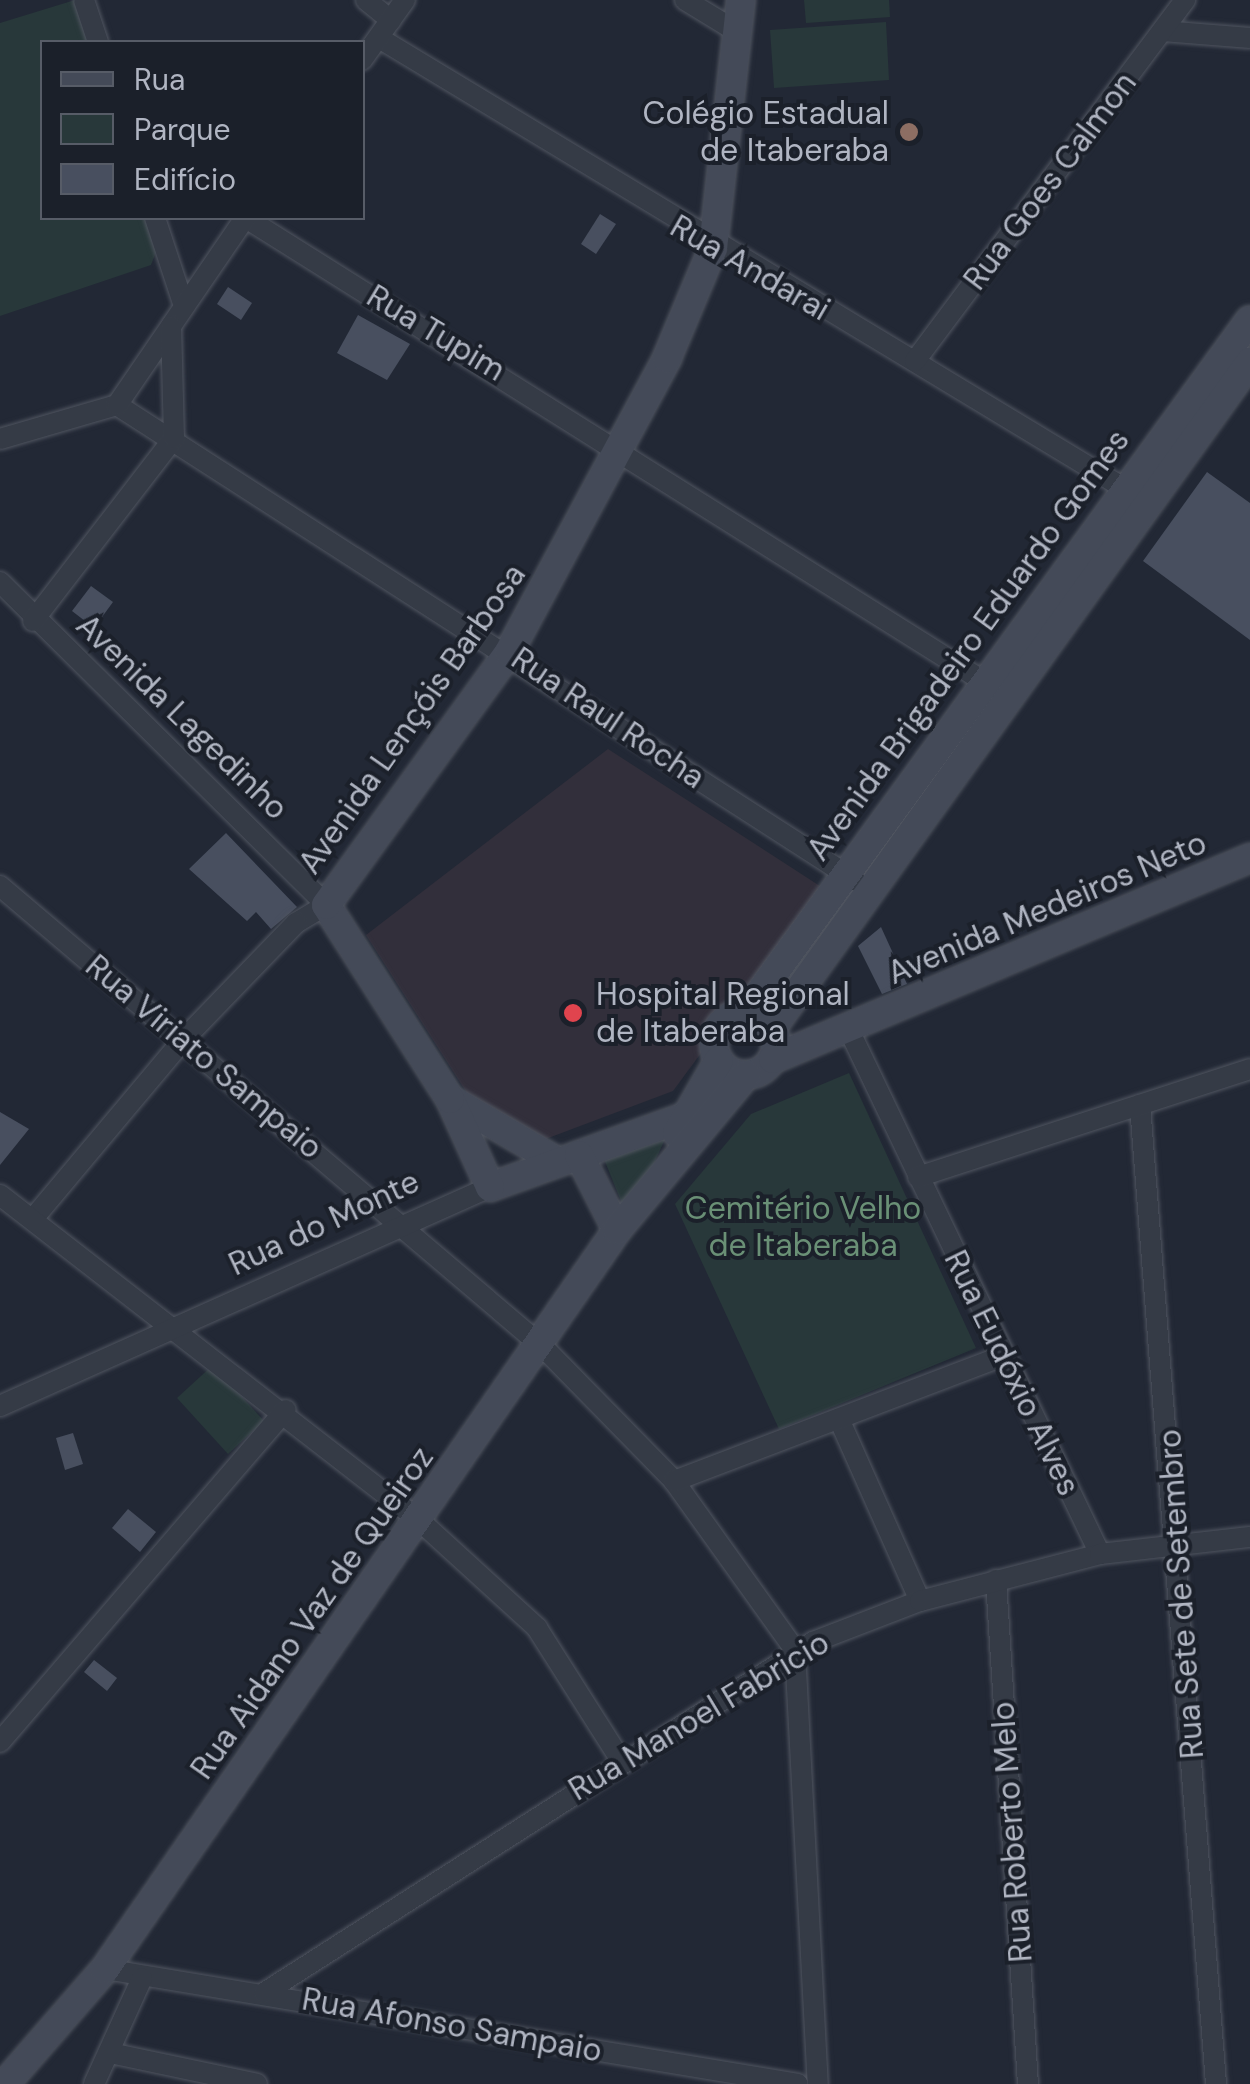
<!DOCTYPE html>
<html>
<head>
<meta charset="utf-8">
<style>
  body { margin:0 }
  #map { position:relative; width:1250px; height:2084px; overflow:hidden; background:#222835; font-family:"DM Sans",sans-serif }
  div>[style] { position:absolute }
  .medical>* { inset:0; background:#322f3b }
  .green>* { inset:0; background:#28383a }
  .building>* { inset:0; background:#484f5f }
  .roads { filter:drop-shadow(0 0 2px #505560) drop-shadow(0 0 2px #505560) }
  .street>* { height:20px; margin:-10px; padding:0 10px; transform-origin:10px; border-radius:10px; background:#353b46 }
  .secondary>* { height:28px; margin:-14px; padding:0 14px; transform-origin:14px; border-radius:14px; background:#444a58 }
  .secondary>.ring { margin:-14px; padding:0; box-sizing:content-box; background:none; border:28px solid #444a58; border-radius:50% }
  .dots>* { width:28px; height:28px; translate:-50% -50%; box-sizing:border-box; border:5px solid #1b202a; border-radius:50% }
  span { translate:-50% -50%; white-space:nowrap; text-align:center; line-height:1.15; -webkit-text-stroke:8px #1b202a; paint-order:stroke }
  .poi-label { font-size:32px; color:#b0b5c2 }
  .right { translate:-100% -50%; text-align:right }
  .left { translate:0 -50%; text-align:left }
  .street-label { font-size:32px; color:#b0b5c2 }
  .park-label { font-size:32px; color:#6a9076 }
  .legend { position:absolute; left:40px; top:40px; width:325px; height:180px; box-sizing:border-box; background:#1b202a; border:2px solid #575c67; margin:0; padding:12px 18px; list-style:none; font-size:30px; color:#b0b5c2 }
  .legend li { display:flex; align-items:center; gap:20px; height:50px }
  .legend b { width:50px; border:2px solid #575c67 }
</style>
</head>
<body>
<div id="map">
  <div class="medical">
    <i style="clip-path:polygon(608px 749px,823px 888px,673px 1091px,543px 1140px,472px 1101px,366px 935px)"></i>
  </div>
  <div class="green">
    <i style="clip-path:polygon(75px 0,90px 42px,42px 42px,42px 218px,150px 218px,159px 244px,151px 265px,0 316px,0 23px)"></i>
    <i style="clip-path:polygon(804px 0,889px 0,890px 17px,806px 23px)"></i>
    <i style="clip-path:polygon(886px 22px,889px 80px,774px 88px,770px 30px)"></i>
    <i style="clip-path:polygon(849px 1073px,976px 1348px,779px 1429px,675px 1204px,751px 1114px)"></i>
    <i style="clip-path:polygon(665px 1139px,633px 1210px,625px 1211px,604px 1159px)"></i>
    <i style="clip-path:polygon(213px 1365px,264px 1421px,228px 1454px,177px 1398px)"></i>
  </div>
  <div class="building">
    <i style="clip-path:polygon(600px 214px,616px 224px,596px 254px,581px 244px)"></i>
    <i style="clip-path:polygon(228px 287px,252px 303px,241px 320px,217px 304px)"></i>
    <i style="clip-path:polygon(358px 315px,410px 344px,387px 380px,337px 353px)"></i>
    <i style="clip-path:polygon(1207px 472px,1250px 503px,1250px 640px,1143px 561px)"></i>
    <i style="clip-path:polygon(91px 586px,113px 602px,94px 628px,72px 611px)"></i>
    <i style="clip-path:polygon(226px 833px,297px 907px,271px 929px,256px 912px,247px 921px,189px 869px)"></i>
    <i style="clip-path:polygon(881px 927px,907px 984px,882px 994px,858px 946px)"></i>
    <i style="clip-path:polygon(0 1112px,29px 1129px,0 1165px)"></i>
    <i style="clip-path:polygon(73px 1433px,83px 1464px,65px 1470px,56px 1438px)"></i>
    <i style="clip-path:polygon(128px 1509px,156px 1532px,140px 1552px,112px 1528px)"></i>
    <i style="clip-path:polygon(94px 1660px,117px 1678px,107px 1691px,84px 1672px)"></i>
  </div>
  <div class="roads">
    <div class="street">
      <i style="left:84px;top:0;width:44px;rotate:71.6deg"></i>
      <i style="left:366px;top:0;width:32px;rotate:39deg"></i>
      <i style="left:685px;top:0;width:60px;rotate:31.3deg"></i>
      <i style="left:1163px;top:31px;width:87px;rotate:4.6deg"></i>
      <i style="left:379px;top:38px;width:874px;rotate:31.14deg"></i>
      <i style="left:362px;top:60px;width:74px;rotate:-54.4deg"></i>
      <i style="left:155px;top:218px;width:93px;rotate:71.8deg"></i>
      <i style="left:246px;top:218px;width:870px;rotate:32.14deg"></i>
      <i style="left:915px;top:361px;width:451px;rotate:-53.2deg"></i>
      <i style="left:117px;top:405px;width:878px;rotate:32.77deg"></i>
      <i style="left:0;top:439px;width:122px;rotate:-16.2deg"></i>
      <i style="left:117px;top:405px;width:227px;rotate:-55.6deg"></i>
      <i style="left:0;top:582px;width:459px;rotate:44.7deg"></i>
      <i style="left:326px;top:905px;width:35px;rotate:149deg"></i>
      <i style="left:296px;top:923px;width:163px;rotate:134deg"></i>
      <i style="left:183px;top:1040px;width:234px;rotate:130deg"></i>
      <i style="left:33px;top:621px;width:231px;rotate:-52.4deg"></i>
      <i style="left:174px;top:438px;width:112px;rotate:-91.5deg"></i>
      <i style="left:0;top:886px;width:712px;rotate:40.33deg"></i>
      <i style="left:543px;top:1347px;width:187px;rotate:45.6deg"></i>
      <i style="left:674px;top:1481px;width:208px;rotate:54.4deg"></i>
      <i style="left:795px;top:1650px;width:435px;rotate:87deg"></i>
      <i style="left:849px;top:1030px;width:581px;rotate:64.41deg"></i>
      <i style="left:1140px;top:1105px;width:982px;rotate:85.56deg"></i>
      <i style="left:918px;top:1177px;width:349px;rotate:-18deg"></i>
      <i style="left:0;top:1195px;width:532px;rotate:37.82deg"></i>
      <i style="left:420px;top:1521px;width:159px;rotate:42.4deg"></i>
      <i style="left:537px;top:1628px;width:155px;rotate:57.6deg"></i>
      <i style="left:0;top:1406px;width:537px;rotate:-24.08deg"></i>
      <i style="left:839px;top:1419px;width:199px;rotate:66deg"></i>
      <i style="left:674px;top:1481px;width:352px;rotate:-20.8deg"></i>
      <i style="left:996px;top:1580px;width:505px;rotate:86.37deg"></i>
      <i style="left:0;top:1742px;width:438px;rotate:-49.3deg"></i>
      <i style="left:105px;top:1969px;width:702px;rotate:9.42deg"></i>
      <i style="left:264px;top:1993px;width:652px;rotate:-32.59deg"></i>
      <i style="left:813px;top:1642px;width:115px;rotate:-21deg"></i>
      <i style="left:920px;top:1601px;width:186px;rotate:-14.6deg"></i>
      <i style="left:1100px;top:1554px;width:151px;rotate:-6.5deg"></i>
      <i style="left:115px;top:2054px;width:145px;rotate:11.9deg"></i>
      <i style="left:94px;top:2084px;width:116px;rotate:-65.6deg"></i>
    </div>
    <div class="secondary">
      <i style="left:745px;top:1013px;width:857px;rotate:-53.92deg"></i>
      <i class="ring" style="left:714px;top:1013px;width:34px;height:34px"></i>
      <i style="left:772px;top:1028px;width:820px;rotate:-54.33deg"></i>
      <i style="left:773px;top:1059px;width:518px;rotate:-22.85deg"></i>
      <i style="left:450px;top:1099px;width:119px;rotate:30.2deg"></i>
      <i style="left:682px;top:1118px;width:204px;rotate:160.2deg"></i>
      <i style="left:490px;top:1187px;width:97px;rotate:-114.4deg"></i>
      <i style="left:450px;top:1099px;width:230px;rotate:-122.6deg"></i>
      <i style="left:326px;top:905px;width:312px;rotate:-54.1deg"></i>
      <i style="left:509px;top:652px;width:334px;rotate:-61.7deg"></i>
      <i style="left:667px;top:358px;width:119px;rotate:-67.3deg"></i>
      <i style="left:713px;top:248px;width:250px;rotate:-83.6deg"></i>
      <i style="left:677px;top:1133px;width:84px;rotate:-60.1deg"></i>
      <i style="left:579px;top:1155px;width:84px;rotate:63.1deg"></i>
      <i style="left:5px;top:2084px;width:152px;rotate:-49deg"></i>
      <i style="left:105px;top:1969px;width:899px;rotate:-55.28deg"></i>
      <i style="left:617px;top:1230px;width:202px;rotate:-50.2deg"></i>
    </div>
  </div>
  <div class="dots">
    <i style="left:909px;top:132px;background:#8d6e63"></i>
    <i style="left:573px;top:1013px;background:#e0444e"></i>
  </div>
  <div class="poi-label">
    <span class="right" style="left:889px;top:132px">Colégio Estadual<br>de Itaberaba</span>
    <span class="left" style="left:596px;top:1013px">Hospital Regional<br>de Itaberaba</span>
  </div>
  <div class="street-label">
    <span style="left:1050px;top:181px;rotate:-53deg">Rua Goes Calmon</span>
    <span style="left:750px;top:268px;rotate:30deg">Rua Andarai</span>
    <span style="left:436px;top:333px;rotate:31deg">Rua Tupim</span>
    <span style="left:968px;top:645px;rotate:-54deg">Avenida Brigadeiro Eduardo Gomes</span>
    <span style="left:182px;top:717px;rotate:44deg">Avenida Lagedinho</span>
    <span style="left:608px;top:718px;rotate:34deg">Rua Raul Rocha</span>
    <span style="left:412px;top:719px;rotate:-55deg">Avenida Lençóis Barbosa</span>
    <span style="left:1047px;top:908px;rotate:-23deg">Avenida Medeiros Neto</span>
    <span style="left:204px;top:1057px;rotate:40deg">Rua Viriato Sampaio</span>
    <span style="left:324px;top:1223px;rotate:-25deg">Rua do Monte</span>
    <span style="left:1012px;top:1373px;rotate:64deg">Rua Eudóxio Alves</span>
    <span style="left:1181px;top:1594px;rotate:-94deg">Rua Sete de Setembro</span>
    <span style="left:312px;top:1613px;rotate:-55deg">Rua Aidano Vaz de Queiroz</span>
    <span style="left:699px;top:1716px;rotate:-31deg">Rua Manoel Fabricio</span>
    <span style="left:1012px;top:1832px;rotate:-94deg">Rua Roberto Melo</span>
    <span style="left:452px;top:2025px;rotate:10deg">Rua Afonso Sampaio</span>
  </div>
  <div class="park-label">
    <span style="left:803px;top:1227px">Cemitério Velho<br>de Itaberaba</span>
  </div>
  <ul class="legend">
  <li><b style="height:12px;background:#444a58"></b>Rua</li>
  <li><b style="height:28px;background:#28383a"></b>Parque</li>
  <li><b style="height:28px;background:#484f5f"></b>Edifício</li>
  </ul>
</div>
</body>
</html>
